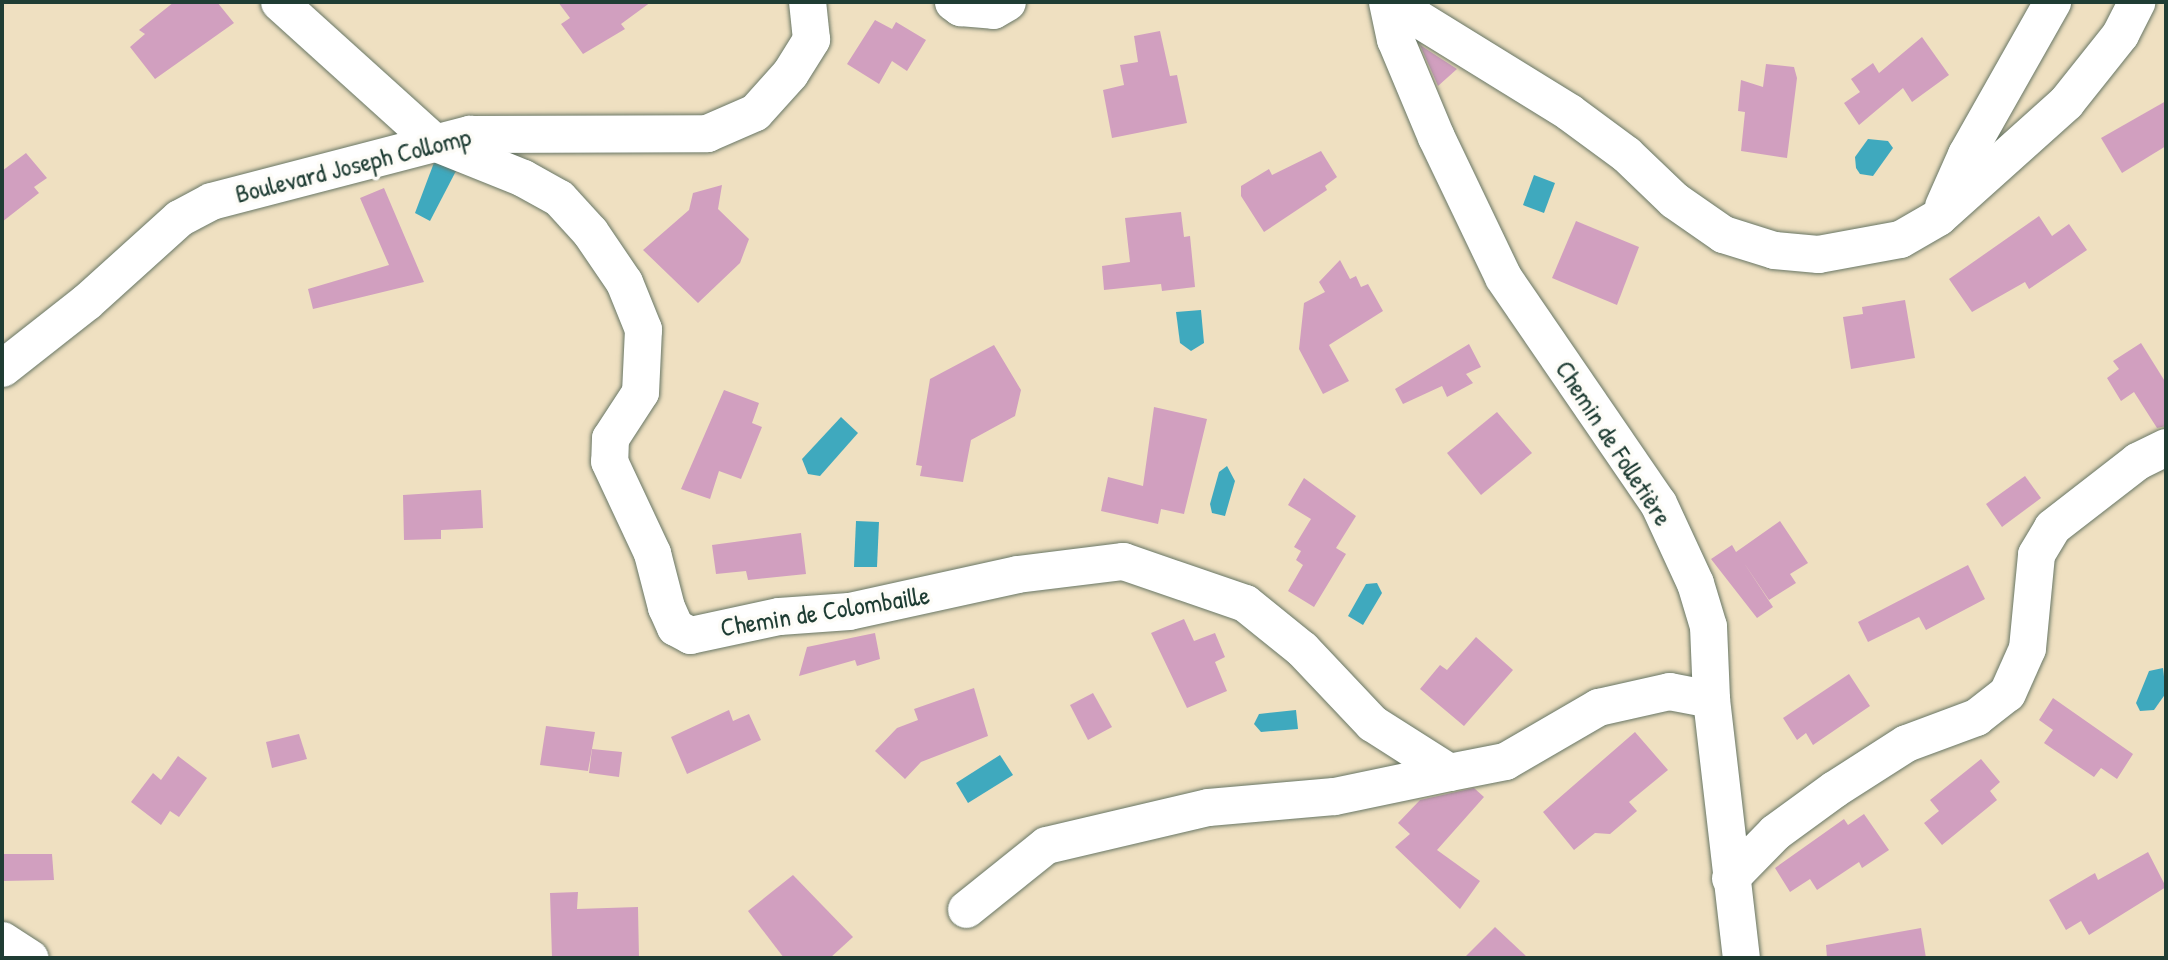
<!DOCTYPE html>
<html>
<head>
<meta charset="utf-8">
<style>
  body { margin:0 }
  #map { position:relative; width:2168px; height:960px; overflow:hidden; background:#efe0c1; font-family:"Patrick Hand",sans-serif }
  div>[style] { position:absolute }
  .water>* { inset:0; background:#3fa9be }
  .building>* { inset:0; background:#d19fbf }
  .roads { filter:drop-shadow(0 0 2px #687665) drop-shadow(0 0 2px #687665) }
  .minor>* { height:37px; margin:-18.5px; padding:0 18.5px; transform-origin:18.5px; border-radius:18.5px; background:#fff }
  span { translate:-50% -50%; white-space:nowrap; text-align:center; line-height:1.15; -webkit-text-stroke:7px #fdfcf7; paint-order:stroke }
  .street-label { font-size:26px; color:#1f3d34 }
  .frame { position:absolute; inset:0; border:4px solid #1f3d34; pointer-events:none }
</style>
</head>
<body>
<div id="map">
  <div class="water">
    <i style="clip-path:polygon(1868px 139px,1888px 141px,1893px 148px,1873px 176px,1860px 174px,1856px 168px,1855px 157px)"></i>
    <i style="clip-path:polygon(435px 160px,456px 171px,430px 221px,415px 213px)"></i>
    <i style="clip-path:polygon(1534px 175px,1555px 183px,1544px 213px,1523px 205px)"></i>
    <i style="clip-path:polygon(1201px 310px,1204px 343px,1191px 351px,1180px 343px,1176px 312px)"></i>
    <i style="clip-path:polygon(841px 417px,858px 433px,820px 476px,808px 474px,802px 459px)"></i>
    <i style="clip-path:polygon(1227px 466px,1235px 481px,1225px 516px,1212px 513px,1210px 504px,1219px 472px)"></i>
    <i style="clip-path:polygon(856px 521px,879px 522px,877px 567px,854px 567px)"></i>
    <i style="clip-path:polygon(1377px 583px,1382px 593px,1363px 625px,1348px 616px,1366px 584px)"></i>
    <i style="clip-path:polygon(2163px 668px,2166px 693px,2154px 710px,2140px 711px,2136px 703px,2149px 671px)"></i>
    <i style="clip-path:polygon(1296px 710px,1298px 729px,1261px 732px,1254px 724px,1259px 714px)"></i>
    <i style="clip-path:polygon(1000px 755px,1013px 775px,968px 803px,956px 783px)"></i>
  </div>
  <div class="building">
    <i style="clip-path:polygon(174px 2px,217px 2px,234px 23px,155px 79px,130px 47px,145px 34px,139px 30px)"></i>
    <i style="clip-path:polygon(558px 2px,651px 2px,621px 24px,625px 29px,583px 54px,561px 24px,570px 18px)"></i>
    <i style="clip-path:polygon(875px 20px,892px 29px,896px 22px,926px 40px,907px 71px,892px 61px,879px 84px,847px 64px)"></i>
    <i style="clip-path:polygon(1160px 31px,1170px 76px,1177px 75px,1187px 123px,1112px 138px,1103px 90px,1124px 85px,1120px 65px,1138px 62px,1134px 36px)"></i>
    <i style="clip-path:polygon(1922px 37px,1949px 75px,1912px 102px,1903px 88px,1859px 125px,1844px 103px,1860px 92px,1851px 79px,1873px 63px,1879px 73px)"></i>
    <i style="clip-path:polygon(1420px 45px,1457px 69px,1438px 86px)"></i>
    <i style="clip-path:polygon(1766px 64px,1794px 67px,1797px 78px,1787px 158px,1741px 151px,1745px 112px,1738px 111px,1741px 80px,1763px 87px)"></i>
    <i style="clip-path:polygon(2166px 101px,2166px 146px,2122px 173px,2101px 138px)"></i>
    <i style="clip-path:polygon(1321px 151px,1337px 177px,1325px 186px,1327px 190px,1264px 232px,1241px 196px,1241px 186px,1269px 169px,1272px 175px)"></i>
    <i style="clip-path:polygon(26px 153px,47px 178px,34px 187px,39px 193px,2px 222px,2px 171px)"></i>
    <i style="clip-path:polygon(722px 185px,718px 209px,749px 239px,740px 263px,698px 303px,643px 250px,689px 210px,693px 193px)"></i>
    <i style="clip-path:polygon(384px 188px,424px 282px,313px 309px,308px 289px,389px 265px,360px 198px)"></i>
    <i style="clip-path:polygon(1181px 212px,1184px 237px,1190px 236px,1195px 287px,1162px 291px,1161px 284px,1104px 290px,1102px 266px,1130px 262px,1125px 218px)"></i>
    <i style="clip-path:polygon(2039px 216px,2052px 236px,2069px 224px,2087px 250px,2029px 289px,2025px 282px,1972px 312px,1949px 279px)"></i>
    <i style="clip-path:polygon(1576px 221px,1639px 247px,1617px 305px,1552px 278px)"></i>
    <i style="clip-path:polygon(1340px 260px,1350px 279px,1356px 276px,1361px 287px,1368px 284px,1383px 311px,1329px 345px,1349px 381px,1323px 394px,1299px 349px,1304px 303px,1325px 292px,1319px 282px)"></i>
    <i style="clip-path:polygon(1905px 300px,1915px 358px,1851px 369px,1843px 317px,1863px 314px,1862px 307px)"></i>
    <i style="clip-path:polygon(2141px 343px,2166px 383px,2166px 426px,2157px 428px,2134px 392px,2121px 401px,2107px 378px,2119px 369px,2113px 361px)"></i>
    <i style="clip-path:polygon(1469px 344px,1481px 367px,1466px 374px,1473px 383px,1447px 397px,1442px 386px,1403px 404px,1395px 389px)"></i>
    <i style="clip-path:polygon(994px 345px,1021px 390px,1015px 416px,971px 440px,963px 482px,920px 476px,922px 466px,916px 465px,930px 379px)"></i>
    <i style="clip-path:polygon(724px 390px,759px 403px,752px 423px,762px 427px,741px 479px,719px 471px,710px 499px,681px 489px)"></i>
    <i style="clip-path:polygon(1154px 407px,1207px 419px,1184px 514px,1161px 509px,1158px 524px,1101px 511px,1108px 477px,1143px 486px)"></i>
    <i style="clip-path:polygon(1497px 412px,1532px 453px,1481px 495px,1447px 453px)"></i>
    <i style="clip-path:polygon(2025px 476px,2041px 498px,2002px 527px,1986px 504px)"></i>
    <i style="clip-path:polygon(1304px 478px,1356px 516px,1336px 548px,1346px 554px,1314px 607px,1288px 591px,1303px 565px,1296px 560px,1301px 551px,1294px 547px,1311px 519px,1288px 505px)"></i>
    <i style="clip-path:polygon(481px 490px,483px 528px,441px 530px,441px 539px,404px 540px,403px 495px)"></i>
    <i style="clip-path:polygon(1780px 521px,1808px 563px,1790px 574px,1796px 583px,1769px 600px,1744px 563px,1773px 607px,1757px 618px,1711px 559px,1732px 545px,1736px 552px)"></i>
    <i style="clip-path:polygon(801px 533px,806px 574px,748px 580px,746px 571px,716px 574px,712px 545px)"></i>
    <i style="clip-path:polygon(1968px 565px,1985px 599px,1926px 630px,1919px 617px,1868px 642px,1858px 622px)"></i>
    <i style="clip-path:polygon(1184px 619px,1194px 641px,1215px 633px,1225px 657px,1215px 662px,1227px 691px,1187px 708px,1151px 633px)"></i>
    <i style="clip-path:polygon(875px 633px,880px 659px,857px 666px,855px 660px,799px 676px,807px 647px)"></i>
    <i style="clip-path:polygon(1476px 637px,1513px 670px,1464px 726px,1420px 689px,1440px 665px,1447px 670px)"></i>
    <i style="clip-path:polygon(1849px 674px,1870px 706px,1813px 745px,1806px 733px,1797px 740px,1783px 718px)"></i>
    <i style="clip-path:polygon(974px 688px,988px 736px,921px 762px,905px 779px,875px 751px,897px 728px,918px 720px,914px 709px)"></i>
    <i style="clip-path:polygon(1093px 693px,1112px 727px,1088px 740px,1070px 705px)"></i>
    <i style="clip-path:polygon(2053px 698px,2133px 754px,2117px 779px,2101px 768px,2094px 777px,2044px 743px,2053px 730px,2039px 720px)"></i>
    <i style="clip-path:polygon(729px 710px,733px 721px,749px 714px,761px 740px,687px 774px,671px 737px)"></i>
    <i style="clip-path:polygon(546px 726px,595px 732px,588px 771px,540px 765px)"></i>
    <i style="clip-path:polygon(1635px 732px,1668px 770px,1629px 802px,1637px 811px,1610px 834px,1595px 833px,1574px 850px,1543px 812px)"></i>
    <i style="clip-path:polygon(299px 734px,307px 759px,272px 768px,266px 742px)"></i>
    <i style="clip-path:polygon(592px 749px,622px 752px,619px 777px,589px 773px)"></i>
    <i style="clip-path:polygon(178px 756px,207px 778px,179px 817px,170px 811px,161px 825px,131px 802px,153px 773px,161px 780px)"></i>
    <i style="clip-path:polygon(1981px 759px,2000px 782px,1990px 791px,1997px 800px,1942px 845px,1924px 823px,1939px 811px,1930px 800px)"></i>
    <i style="clip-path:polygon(1474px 788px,1484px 797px,1437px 850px,1480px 881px,1460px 909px,1395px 847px,1410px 834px,1398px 823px,1420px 800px)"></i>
    <i style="clip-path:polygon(1864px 814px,1889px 850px,1862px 868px,1859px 862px,1817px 890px,1810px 879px,1790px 892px,1775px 868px,1844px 819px,1848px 825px)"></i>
    <i style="clip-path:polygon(2148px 852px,2166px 887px,2089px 935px,2081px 921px,2066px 930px,2049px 900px,2095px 873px,2098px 880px)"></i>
    <i style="clip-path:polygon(2px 854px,52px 854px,54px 880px,2px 881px)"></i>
    <i style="clip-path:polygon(793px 875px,853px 937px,830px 958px,784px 958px,748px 911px)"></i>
    <i style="clip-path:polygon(578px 892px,577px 909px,638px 907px,639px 958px,552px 958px,550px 893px)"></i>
    <i style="clip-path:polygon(1495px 927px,1528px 958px,1464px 958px)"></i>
    <i style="clip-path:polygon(1921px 928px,1926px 958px,1827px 958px,1826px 945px)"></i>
  </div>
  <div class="roads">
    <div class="minor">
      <i style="left:279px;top:2px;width:209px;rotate:42.1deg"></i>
      <i style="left:434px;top:142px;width:96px;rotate:22deg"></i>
      <i style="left:523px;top:178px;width:41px;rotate:29.1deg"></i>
      <i style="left:559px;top:198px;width:46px;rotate:47.6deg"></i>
      <i style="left:590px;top:232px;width:60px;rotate:55.8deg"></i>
      <i style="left:624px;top:282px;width:51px;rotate:68deg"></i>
      <i style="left:643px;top:329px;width:63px;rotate:92.7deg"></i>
      <i style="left:640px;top:392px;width:55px;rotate:123.1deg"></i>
      <i style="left:610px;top:438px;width:23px;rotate:92deg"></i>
      <i style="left:609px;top:461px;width:102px;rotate:64.9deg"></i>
      <i style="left:652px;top:553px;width:56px;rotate:75.5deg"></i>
      <i style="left:666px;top:607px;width:22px;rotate:66deg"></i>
      <i style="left:675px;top:627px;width:17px;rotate:28deg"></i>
      <i style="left:690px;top:635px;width:91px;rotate:-12.1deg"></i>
      <i style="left:779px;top:616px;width:70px;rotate:-4.1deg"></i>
      <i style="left:849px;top:611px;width:172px;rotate:-12.4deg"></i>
      <i style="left:1017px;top:574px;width:107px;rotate:-7deg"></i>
      <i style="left:1123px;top:561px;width:129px;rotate:19deg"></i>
      <i style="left:1245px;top:603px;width:73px;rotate:38.9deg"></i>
      <i style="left:1302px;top:649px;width:102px;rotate:46.6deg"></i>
      <i style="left:1372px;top:723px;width:91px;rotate:32.5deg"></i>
      <i style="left:1449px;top:772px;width:57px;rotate:-11.1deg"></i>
      <i style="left:1505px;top:761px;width:108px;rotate:-30.1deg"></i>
      <i style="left:1598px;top:707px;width:73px;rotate:-12.7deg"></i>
      <i style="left:1669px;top:691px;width:43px;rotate:10.8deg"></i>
      <i style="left:953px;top:2px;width:9px;rotate:36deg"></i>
      <i style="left:960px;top:7px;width:33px;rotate:5deg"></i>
      <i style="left:993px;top:10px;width:16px;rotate:-30deg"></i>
      <i style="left:1387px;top:2px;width:38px;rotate:78deg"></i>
      <i style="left:1395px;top:39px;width:106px;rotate:67.3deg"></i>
      <i style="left:1436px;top:137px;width:155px;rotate:64.4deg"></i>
      <i style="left:1503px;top:277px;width:274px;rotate:55.6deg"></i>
      <i style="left:1658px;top:503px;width:88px;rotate:65.2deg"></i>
      <i style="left:1695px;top:583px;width:45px;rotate:73.2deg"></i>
      <i style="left:1708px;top:626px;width:73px;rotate:87.6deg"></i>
      <i style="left:1711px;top:699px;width:261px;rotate:83.4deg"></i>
      <i style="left:1399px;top:2px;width:24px;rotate:42deg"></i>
      <i style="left:1417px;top:18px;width:179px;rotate:31.7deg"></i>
      <i style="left:1569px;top:112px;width:71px;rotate:36.4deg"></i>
      <i style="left:1626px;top:154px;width:66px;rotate:43.8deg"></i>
      <i style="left:1674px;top:200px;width:60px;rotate:34.8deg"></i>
      <i style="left:1723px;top:234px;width:53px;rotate:17.4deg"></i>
      <i style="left:1774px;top:250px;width:44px;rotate:5.2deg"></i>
      <i style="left:1818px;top:254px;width:83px;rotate:-10.4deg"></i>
      <i style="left:1900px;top:239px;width:44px;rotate:-30.1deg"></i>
      <i style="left:1938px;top:217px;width:172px;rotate:-41.9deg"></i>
      <i style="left:2066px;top:102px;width:87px;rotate:-51.5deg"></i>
      <i style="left:2120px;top:34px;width:36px;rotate:-63deg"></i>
      <i style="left:1943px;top:206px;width:57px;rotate:-66.1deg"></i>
      <i style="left:1966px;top:154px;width:175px;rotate:-60.5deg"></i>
      <i style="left:2px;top:368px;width:107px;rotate:-38.2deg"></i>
      <i style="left:86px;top:302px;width:125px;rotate:-42.1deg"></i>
      <i style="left:179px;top:218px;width:36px;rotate:-28deg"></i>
      <i style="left:211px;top:201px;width:267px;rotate:-14.6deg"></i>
      <i style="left:469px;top:134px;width:238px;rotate:-0.2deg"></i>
      <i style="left:707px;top:133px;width:52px;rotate:-23.6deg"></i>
      <i style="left:755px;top:112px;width:52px;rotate:-48.1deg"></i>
      <i style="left:790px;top:73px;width:40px;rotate:-58deg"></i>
      <i style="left:811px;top:39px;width:37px;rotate:-96deg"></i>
      <i style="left:1730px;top:878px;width:64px;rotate:-45.6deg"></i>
      <i style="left:1775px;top:832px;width:73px;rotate:-36.1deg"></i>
      <i style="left:1834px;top:789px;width:85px;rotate:-32.6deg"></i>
      <i style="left:1906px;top:743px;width:75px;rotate:-20.4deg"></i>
      <i style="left:1976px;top:717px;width:39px;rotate:-38deg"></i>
      <i style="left:2007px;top:693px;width:49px;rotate:-66deg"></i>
      <i style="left:2027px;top:648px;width:94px;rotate:-84.5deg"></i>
      <i style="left:2036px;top:554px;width:31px;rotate:-59deg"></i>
      <i style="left:2052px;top:527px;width:108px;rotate:-37.8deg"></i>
      <i style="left:2137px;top:461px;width:32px;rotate:-26deg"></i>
      <i style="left:966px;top:909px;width:102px;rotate:-38.7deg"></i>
      <i style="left:1046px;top:845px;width:166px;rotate:-13.2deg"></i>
      <i style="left:1208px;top:807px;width:126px;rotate:-5deg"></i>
      <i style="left:1334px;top:796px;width:117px;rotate:-11.8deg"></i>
      <i style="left:2px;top:940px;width:33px;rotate:33deg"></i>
    </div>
  </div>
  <div class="street-label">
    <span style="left:353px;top:165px;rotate:-14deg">Boulevard Joseph Collomp</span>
    <span style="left:1614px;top:443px;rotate:57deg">Chemin de Folletière</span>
    <span style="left:825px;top:611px;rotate:-9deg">Chemin de Colombaille</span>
  </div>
  <div class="frame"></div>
</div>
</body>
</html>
